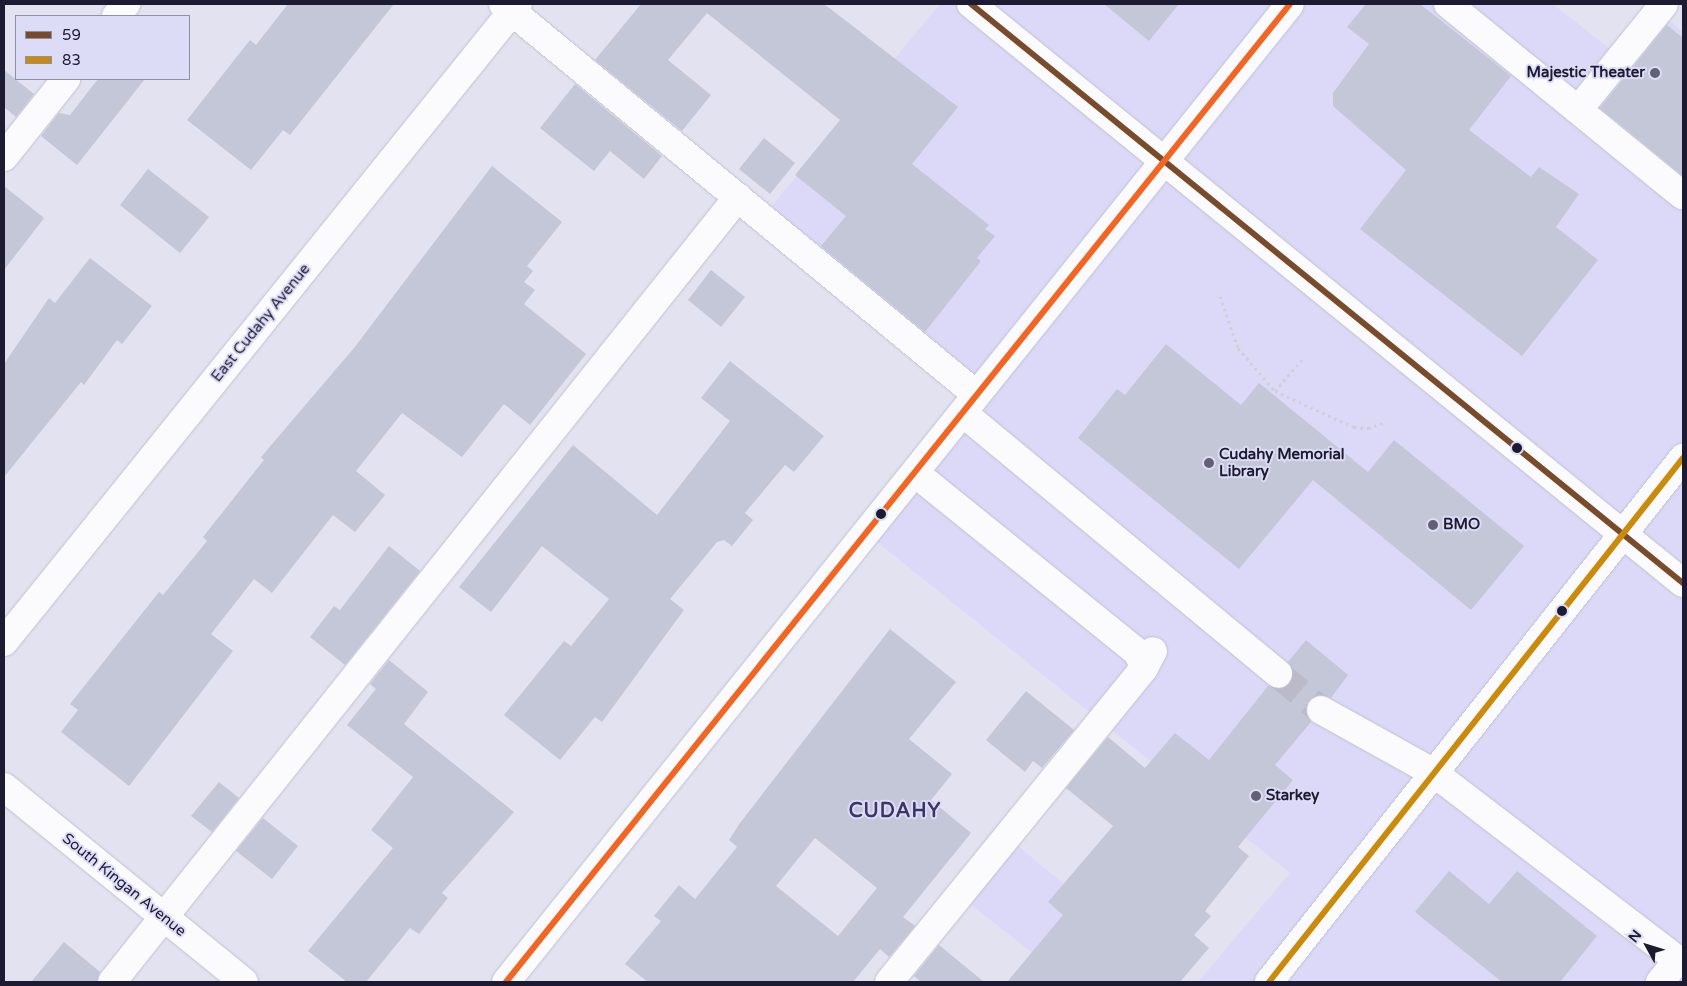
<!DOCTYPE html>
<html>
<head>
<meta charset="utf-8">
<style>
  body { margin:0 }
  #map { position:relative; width:1687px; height:986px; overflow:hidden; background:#e3e2f0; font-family:"Varela Round",sans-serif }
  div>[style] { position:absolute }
  .built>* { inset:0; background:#dbd9f7 }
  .building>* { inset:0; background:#c3c7d8 }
  .minor-tunnel>* { height:28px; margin-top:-14px; transform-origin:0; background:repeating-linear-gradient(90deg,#bbbaca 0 28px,transparent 0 42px) }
  .path>* { height:3px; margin-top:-1.5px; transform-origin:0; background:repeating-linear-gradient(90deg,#cfcfd4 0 2.5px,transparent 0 6.5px) }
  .roads { filter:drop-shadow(0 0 1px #c2c0d2) drop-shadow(0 0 1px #c2c0d2) }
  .minor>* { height:28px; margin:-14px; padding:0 14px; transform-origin:14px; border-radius:14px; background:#fbfbfd }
  .major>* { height:28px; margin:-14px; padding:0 14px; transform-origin:14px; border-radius:14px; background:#fbfbfd }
  .bus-1>* { height:6px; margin:-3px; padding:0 3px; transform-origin:3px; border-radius:3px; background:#7a4b2a }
  .bus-2>* { height:6px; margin:-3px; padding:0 3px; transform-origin:3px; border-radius:3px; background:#cb8a0a }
  .bus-3>* { height:6px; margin:-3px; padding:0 3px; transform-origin:3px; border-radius:3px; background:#f26522 }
  .dots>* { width:14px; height:14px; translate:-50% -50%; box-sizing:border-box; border:2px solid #dddcf6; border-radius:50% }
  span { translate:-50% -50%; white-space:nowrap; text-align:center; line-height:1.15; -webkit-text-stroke:4px #dddcf6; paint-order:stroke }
  .poi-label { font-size:15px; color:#1d1b32; font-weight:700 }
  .right { translate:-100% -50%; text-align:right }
  .left { translate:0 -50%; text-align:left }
  .street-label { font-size:15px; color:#1d1b32 }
  .district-label { font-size:20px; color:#3b3468; font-weight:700; letter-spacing:1px }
  .frame { position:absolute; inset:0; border:5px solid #1d1b32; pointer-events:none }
  .legend { position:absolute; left:15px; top:15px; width:175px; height:65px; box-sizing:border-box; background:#dddcf6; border:1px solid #908fa8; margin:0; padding:6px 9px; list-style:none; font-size:15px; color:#1d1b32 }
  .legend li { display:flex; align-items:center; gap:10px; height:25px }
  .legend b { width:25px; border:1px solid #908fa8 }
  .north { position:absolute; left:1622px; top:921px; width:50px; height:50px; -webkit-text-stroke:4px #dddcf6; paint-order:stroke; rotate:309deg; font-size:14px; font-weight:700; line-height:20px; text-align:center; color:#1d1b32 }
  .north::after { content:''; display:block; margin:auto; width:18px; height:22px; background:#1d1b32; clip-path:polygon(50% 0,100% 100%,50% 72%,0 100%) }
</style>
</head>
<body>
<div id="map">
  <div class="built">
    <i style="clip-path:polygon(940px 4px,1553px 4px,1620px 57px,1658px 11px,1683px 32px,1683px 982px,1198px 982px,1290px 873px,866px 533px,977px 395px,762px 218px)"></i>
    <i style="clip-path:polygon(1006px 836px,1182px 982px,1069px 982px,959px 895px)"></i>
  </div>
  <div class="building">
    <i style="clip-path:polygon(288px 4px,394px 4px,290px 135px,283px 130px,251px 170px,187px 120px,250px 40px,256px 45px)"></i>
    <i style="clip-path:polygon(641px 4px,824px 4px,958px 107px,912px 164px,989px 225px,985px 229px,995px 236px,977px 258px,981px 261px,925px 332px,821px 246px,846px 216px,795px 175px,840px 120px,707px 13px,668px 60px,711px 95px,682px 131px,595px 60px)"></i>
    <i style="clip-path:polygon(1104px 4px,1179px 4px,1149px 41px)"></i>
    <i style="clip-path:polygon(1366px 4px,1420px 4px,1511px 76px,1469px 130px,1531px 177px,1539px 167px,1579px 194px,1556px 227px,1598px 260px,1522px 356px,1360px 229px,1406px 170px,1333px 106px,1333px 93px,1369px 44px,1347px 27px)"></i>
    <i style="clip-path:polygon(1667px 25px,1683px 38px,1683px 176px,1600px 108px)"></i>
    <i style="clip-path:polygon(4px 70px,34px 94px,16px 117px,4px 107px)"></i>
    <i style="clip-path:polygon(98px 79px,145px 79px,77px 165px,41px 136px,59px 113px,70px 115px)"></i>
    <i style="clip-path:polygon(575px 84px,662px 156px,644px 179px,610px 151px,594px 171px,540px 128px)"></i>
    <i style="clip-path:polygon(764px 138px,795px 163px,770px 194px,739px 169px)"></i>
    <i style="clip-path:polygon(492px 166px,562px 222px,527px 266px,533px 271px,524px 282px,535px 290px,524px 304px,586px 354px,530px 425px,504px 404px,462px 457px,402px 413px,356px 471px,385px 495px,355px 532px,333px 515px,272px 593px,254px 579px,211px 634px,233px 651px,129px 786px,61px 732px,78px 710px,70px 704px,159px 592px,163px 595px,207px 541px,203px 537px,264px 460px,261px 457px,354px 348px)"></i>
    <i style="clip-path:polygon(148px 169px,209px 217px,180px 253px,120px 205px)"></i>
    <i style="clip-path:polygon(4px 186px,44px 218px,4px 270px)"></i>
    <i style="clip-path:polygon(90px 258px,152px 306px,122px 344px,117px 340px,84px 385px,81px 382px,4px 477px,4px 364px,49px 298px,55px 303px)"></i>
    <i style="clip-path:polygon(711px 270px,745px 297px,721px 327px,688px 300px)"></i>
    <i style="clip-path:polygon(1166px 344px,1241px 405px,1259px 383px,1368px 472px,1394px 440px,1524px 546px,1471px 610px,1313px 480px,1239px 569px,1078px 438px,1117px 389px,1125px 395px)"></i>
    <i style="clip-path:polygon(730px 361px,824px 436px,794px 472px,785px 465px,745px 513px,753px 520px,732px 546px,724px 540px,717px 542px,670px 599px,684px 610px,602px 722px,595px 717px,560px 760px,504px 715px,564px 641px,571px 646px,609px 599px,542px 546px,491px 612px,459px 587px,573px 445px,657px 515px,730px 421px,701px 398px)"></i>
    <i style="clip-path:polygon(389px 546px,420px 571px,345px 665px,310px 637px,334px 606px,340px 610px)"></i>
    <i style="clip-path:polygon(evenodd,890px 629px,956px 682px,909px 739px,952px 774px,931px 800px,971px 833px,903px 917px,915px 926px,889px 957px,880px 949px,853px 982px,648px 982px,625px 964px,661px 921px,654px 916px,679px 885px,695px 899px,737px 847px,729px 840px,740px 823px,890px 629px,815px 838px,877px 888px,838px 936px,776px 886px,815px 838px)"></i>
    <i style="clip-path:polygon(1306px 640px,1348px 675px,1331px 698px,1320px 694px,1307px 703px,1311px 722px,1275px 765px,1293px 780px,1238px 847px,1249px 856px,1205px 911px,1211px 916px,1194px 935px,1209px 948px,1180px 982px,1007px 982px,1063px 915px,1048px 902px,1113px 826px,1066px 788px,1108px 737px,1145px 768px,1175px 733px,1209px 760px,1268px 686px,1283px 689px,1290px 684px,1293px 669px,1288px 662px)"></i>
    <i style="clip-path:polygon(389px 660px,428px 692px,404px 724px,514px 812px,442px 893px,448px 898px,419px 934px,410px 928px,366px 982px,347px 982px,308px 951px,393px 848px,371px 830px,413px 777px,347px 725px,376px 689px,370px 684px)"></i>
    <i style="clip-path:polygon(1026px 691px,1074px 730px,1042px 768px,1033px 761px,1025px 772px,986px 740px)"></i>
    <i style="clip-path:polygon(219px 782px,239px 798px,212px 832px,191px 816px)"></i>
    <i style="clip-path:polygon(263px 818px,298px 846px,272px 879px,236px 851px)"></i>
    <i style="clip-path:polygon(1449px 871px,1489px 904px,1517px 871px,1597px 936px,1560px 982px,1502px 982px,1415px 912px)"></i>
    <i style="clip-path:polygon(64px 942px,100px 972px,97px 982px,31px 982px)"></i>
    <i style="clip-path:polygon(939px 945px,984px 982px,921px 982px,914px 976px)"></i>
  </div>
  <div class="minor-tunnel">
    <i style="left:1278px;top:674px;width:56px;rotate:39.9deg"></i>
  </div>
  <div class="path">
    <i style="left:1220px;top:296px;width:55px;rotate:70.9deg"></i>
    <i style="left:1238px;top:348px;width:57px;rotate:49.3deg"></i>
    <i style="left:1275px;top:391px;width:87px;rotate:24.5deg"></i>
    <i style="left:1354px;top:427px;width:14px;rotate:4deg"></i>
    <i style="left:1368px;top:428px;width:16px;rotate:-18deg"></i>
    <i style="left:1275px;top:391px;width:45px;rotate:-49.5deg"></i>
  </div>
  <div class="roads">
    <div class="minor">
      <i style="left:503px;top:4px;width:614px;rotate:39.52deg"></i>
      <i style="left:971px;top:4px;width:918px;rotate:39.12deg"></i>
      <i style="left:1448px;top:4px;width:303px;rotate:39.2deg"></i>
      <i style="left:116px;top:16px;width:16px;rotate:-50deg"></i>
      <i style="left:1578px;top:110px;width:136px;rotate:-50.9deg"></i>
      <i style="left:4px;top:157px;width:100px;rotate:-51.5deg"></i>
      <i style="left:963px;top:413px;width:409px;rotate:39.6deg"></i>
      <i style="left:915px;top:473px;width:287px;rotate:38.9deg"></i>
      <i style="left:1138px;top:653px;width:16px;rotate:68deg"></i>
      <i style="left:4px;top:642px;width:819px;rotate:-51.14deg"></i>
      <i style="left:1321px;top:710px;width:129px;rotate:29.1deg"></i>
      <i style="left:1434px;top:773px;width:314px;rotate:37.5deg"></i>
      <i style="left:4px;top:787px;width:309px;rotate:39.1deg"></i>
      <i style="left:112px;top:982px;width:1004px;rotate:-51.43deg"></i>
      <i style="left:506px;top:982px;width:1253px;rotate:-51.28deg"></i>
      <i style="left:889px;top:982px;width:405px;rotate:-50.9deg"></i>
      <i style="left:1144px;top:668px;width:19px;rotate:-62deg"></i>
      <i style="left:1660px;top:982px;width:28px;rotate:-51deg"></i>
    </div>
    <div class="major">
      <i style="left:1269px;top:982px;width:668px;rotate:-51.69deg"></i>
    </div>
  </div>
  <div class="bus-1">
    <i style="left:971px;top:4px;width:918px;rotate:39.12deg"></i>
  </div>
  <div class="bus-2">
    <i style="left:1269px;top:982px;width:668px;rotate:-51.69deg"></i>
  </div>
  <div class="bus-3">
    <i style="left:506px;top:982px;width:1253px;rotate:-51.28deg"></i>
  </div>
  <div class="dots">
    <i style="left:1655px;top:73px;background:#626174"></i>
    <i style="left:1517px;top:448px;background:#1d1b32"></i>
    <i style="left:1209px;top:463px;background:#626174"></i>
    <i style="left:881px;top:514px;background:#1d1b32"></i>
    <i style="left:1433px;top:525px;background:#626174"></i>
    <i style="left:1562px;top:611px;background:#1d1b32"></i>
    <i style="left:1256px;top:796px;background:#626174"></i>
  </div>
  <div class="poi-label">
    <span class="right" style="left:1645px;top:73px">Majestic Theater</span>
    <span class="left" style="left:1219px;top:463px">Cudahy Memorial<br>Library</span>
    <span class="left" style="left:1443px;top:525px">BMO</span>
    <span class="left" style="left:1266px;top:796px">Starkey</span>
  </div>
  <div class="street-label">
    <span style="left:261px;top:323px;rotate:-51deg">East Cudahy Avenue</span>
    <span style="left:124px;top:885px;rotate:39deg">South Kingan Avenue</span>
  </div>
  <div class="district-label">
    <span style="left:895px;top:811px">CUDAHY</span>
  </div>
  <div class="frame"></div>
  <ul class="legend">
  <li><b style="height:6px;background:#7a4b2a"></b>59</li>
  <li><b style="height:6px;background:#cb8a0a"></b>83</li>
  </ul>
  <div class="north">N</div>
</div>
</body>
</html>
